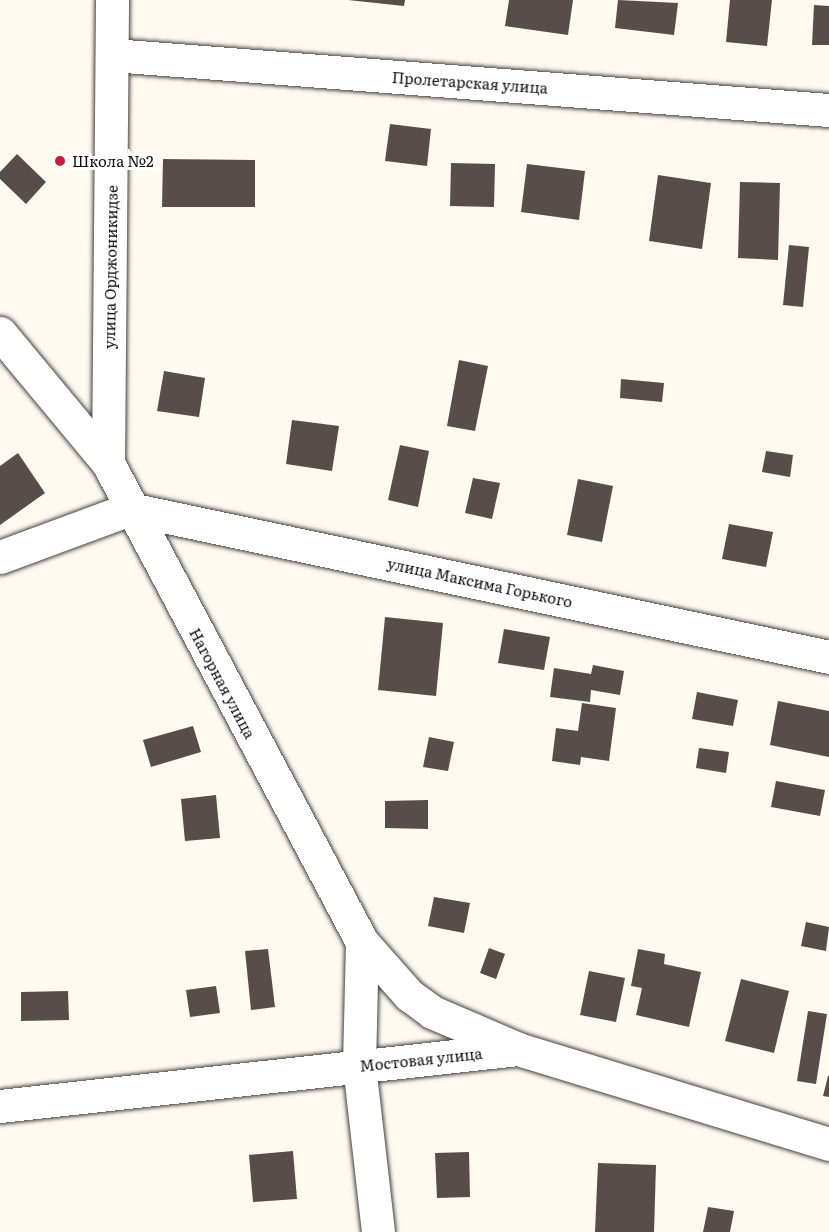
<!DOCTYPE html>
<html>
<head>
<meta charset="utf-8">
<style>
  body { margin:0 }
  #map { position:relative; width:829px; height:1232px; overflow:hidden; background:#fffaef; font-family:Literata,serif }
  div>[style] { position:absolute }
  .building>* { inset:0; background:#584d4a }
  .roads { filter:drop-shadow(0 0 2px #414141) drop-shadow(0 0 2px #414141) }
  .minor>* { height:33px; margin:-16.5px; padding:0 16.5px; transform-origin:16.5px; border-radius:16.5px; background:#fff }
  .dots>* { width:16px; height:16px; translate:-50% -50%; box-sizing:border-box; border:3px solid #fff; border-radius:50% }
  span { translate:-50% -50%; white-space:nowrap; text-align:center; line-height:1.15; -webkit-text-stroke:6px #fff; paint-order:stroke }
  .street-label { font-size:15px; color:#0e0e0e }
  .poi-label { font-size:15px; color:#0e0e0e }
  .left { translate:0 -50%; text-align:left }
</style>
</head>
<body>
<div id="map">
  <div class="building">
    <i style="clip-path:polygon(348px 0,405px 0,404px 6px)"></i>
    <i style="clip-path:polygon(509px 0,573px 0,568px 35px,505px 26px)"></i>
    <i style="clip-path:polygon(618px 0,678px 3px,674px 35px,615px 28px)"></i>
    <i style="clip-path:polygon(730px 0,772px 0,767px 46px,726px 42px)"></i>
    <i style="clip-path:polygon(814px 5px,829px 6px,829px 45px,812px 45px)"></i>
    <i style="clip-path:polygon(390px 124px,431px 129px,427px 166px,385px 161px)"></i>
    <i style="clip-path:polygon(17px 154px,46px 182px,26px 204px,0 179px,0 172px)"></i>
    <i style="clip-path:polygon(163px 159px,255px 160px,255px 207px,162px 207px)"></i>
    <i style="clip-path:polygon(451px 163px,495px 164px,494px 207px,450px 206px)"></i>
    <i style="clip-path:polygon(527px 164px,585px 171px,579px 220px,521px 212px)"></i>
    <i style="clip-path:polygon(658px 175px,711px 183px,702px 249px,649px 241px)"></i>
    <i style="clip-path:polygon(740px 182px,780px 183px,778px 260px,738px 258px)"></i>
    <i style="clip-path:polygon(789px 245px,809px 247px,803px 307px,783px 305px)"></i>
    <i style="clip-path:polygon(459px 360px,488px 366px,475px 431px,447px 426px)"></i>
    <i style="clip-path:polygon(164px 371px,205px 378px,199px 417px,157px 411px)"></i>
    <i style="clip-path:polygon(621px 379px,664px 383px,662px 402px,620px 398px)"></i>
    <i style="clip-path:polygon(292px 420px,339px 426px,332px 471px,286px 464px)"></i>
    <i style="clip-path:polygon(400px 445px,429px 451px,418px 507px,388px 500px)"></i>
    <i style="clip-path:polygon(766px 451px,793px 455px,790px 477px,762px 472px)"></i>
    <i style="clip-path:polygon(18px 453px,45px 493px,0 525px,0 466px)"></i>
    <i style="clip-path:polygon(473px 478px,500px 483px,492px 519px,465px 513px)"></i>
    <i style="clip-path:polygon(578px 479px,613px 486px,602px 542px,567px 535px)"></i>
    <i style="clip-path:polygon(729px 524px,773px 532px,766px 567px,722px 559px)"></i>
    <i style="clip-path:polygon(385px 617px,443px 623px,436px 696px,378px 690px)"></i>
    <i style="clip-path:polygon(504px 629px,550px 637px,544px 670px,498px 663px)"></i>
    <i style="clip-path:polygon(593px 665px,624px 671px,620px 695px,591px 690px,590px 702px,550px 697px,554px 668px,591px 674px)"></i>
    <i style="clip-path:polygon(697px 692px,738px 700px,733px 726px,692px 719px)"></i>
    <i style="clip-path:polygon(778px 701px,829px 711px,829px 757px,770px 745px)"></i>
    <i style="clip-path:polygon(582px 703px,616px 708px,609px 761px,581px 757px,580px 765px,552px 761px,556px 728px,578px 731px)"></i>
    <i style="clip-path:polygon(193px 726px,201px 752px,151px 767px,143px 740px)"></i>
    <i style="clip-path:polygon(429px 737px,454px 742px,448px 771px,423px 767px)"></i>
    <i style="clip-path:polygon(699px 748px,729px 752px,726px 773px,696px 768px)"></i>
    <i style="clip-path:polygon(776px 781px,825px 790px,820px 816px,771px 807px)"></i>
    <i style="clip-path:polygon(216px 795px,220px 838px,185px 841px,181px 799px)"></i>
    <i style="clip-path:polygon(428px 800px,428px 829px,385px 828px,385px 801px)"></i>
    <i style="clip-path:polygon(434px 897px,470px 903px,464px 933px,428px 926px)"></i>
    <i style="clip-path:polygon(806px 922px,829px 927px,826px 951px,801px 946px)"></i>
    <i style="clip-path:polygon(489px 948px,505px 954px,496px 979px,480px 973px)"></i>
    <i style="clip-path:polygon(268px 949px,275px 1007px,251px 1010px,245px 951px)"></i>
    <i style="clip-path:polygon(638px 949px,665px 954px,664px 964px,701px 972px,689px 1027px,636px 1015px,642px 988px,631px 986px)"></i>
    <i style="clip-path:polygon(589px 971px,625px 978px,616px 1022px,580px 1015px)"></i>
    <i style="clip-path:polygon(741px 979px,789px 991px,774px 1053px,725px 1041px)"></i>
    <i style="clip-path:polygon(216px 986px,220px 1013px,190px 1017px,186px 990px)"></i>
    <i style="clip-path:polygon(68px 991px,69px 1020px,21px 1021px,21px 992px)"></i>
    <i style="clip-path:polygon(808px 1011px,827px 1014px,816px 1084px,797px 1081px)"></i>
    <i style="clip-path:polygon(828px 1076px,829px 1076px,829px 1097px,823px 1096px)"></i>
    <i style="clip-path:polygon(293px 1151px,297px 1199px,253px 1202px,249px 1155px)"></i>
    <i style="clip-path:polygon(469px 1152px,470px 1197px,437px 1198px,435px 1153px)"></i>
    <i style="clip-path:polygon(598px 1163px,656px 1165px,654px 1232px,595px 1232px)"></i>
    <i style="clip-path:polygon(708px 1207px,734px 1211px,730px 1232px,703px 1232px)"></i>
  </div>
  <div class="roads">
    <div class="minor">
      <i style="left:112px;top:55px;width:719px;rotate:4.39deg"></i>
      <i style="left:0;top:333px;width:169px;rotate:50.3deg"></i>
      <i style="left:108px;top:463px;width:542px;rotate:62.06deg"></i>
      <i style="left:362px;top:942px;width:123px;rotate:91.4deg"></i>
      <i style="left:359px;top:1065px;width:168px;rotate:83.5deg"></i>
      <i style="left:108px;top:463px;width:463px;rotate:-89.5deg"></i>
      <i style="left:0;top:557px;width:139px;rotate:-20.3deg"></i>
      <i style="left:130px;top:509px;width:714px;rotate:11.95deg"></i>
      <i style="left:362px;top:942px;width:71px;rotate:48.4deg"></i>
      <i style="left:409px;top:995px;width:29px;rotate:36deg"></i>
      <i style="left:432px;top:1012px;width:91px;rotate:23.2deg"></i>
      <i style="left:0;top:1106px;width:521px;rotate:-6.28deg"></i>
      <i style="left:518px;top:1049px;width:325px;rotate:17deg"></i>
    </div>
  </div>
  <div class="dots">
    <i style="left:60px;top:161px;background:#c91b3d"></i>
  </div>
  <div class="street-label">
    <span style="left:470px;top:82px;rotate:4deg">Пролетарская улица</span>
    <span style="left:110px;top:267px;rotate:-89deg">улица Орджоникидзе</span>
    <span style="left:480px;top:582px;rotate:12deg">улица Максима Горького</span>
    <span style="left:223px;top:683px;rotate:62deg">Нагорная улица</span>
    <span style="left:421px;top:1059px;rotate:-6deg">Мостовая улица</span>
  </div>
  <div class="poi-label">
    <span class="left" style="left:72px;top:161px">Школа №2</span>
  </div>
</div>
</body>
</html>
